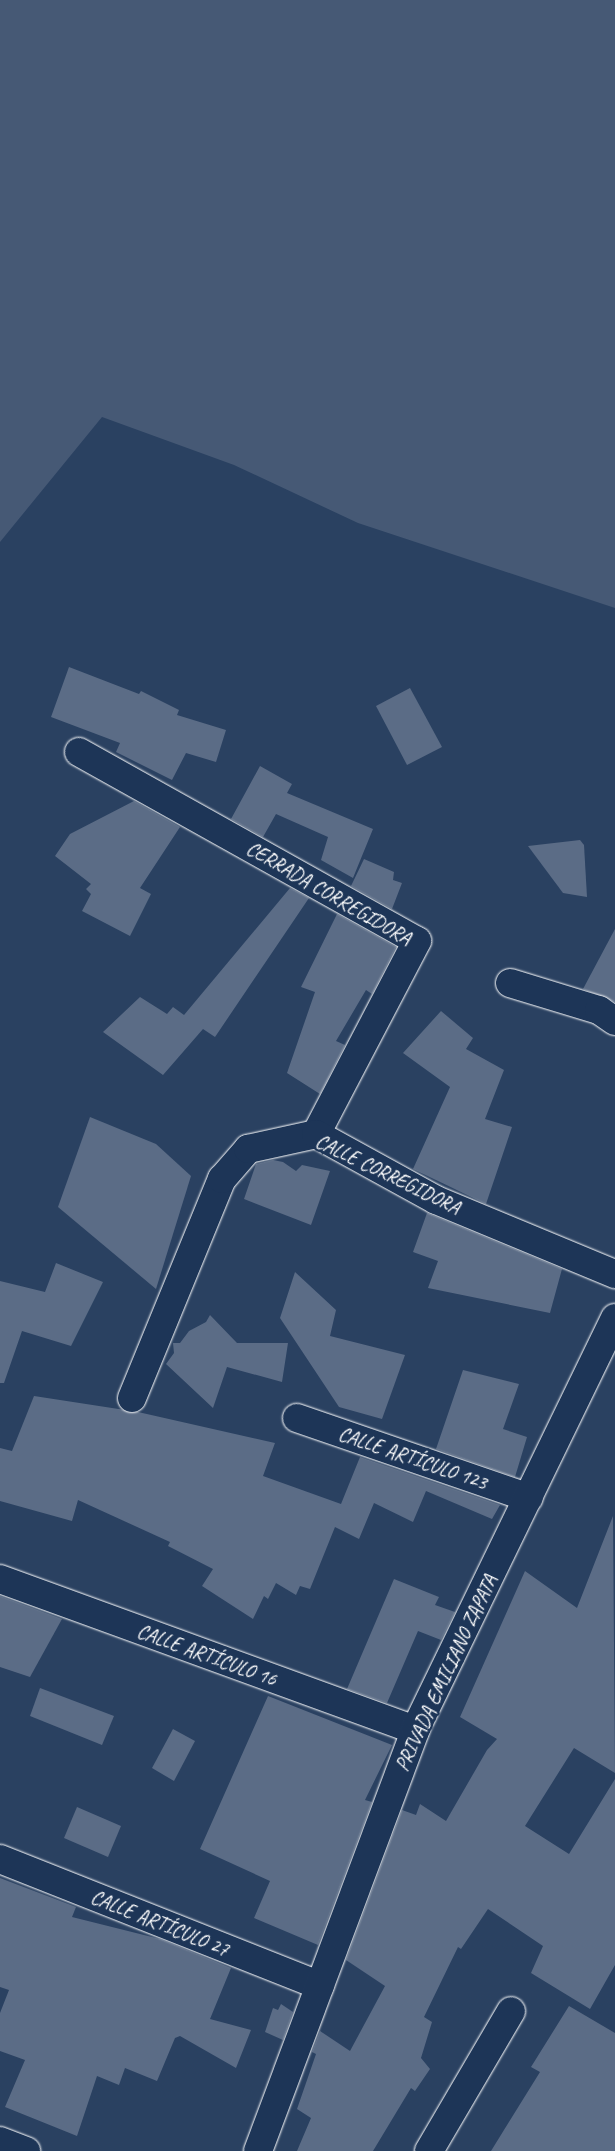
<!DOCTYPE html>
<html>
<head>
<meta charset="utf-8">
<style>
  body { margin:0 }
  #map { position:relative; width:615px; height:2151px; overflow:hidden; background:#2a4161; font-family:Caveat,sans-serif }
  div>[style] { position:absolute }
  .green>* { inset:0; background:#465975 }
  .building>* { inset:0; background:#5b6c86 }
  .roads { filter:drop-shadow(0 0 1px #fff) drop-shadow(0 0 1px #fff) }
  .minor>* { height:28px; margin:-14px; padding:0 14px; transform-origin:14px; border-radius:14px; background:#1d3557 }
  span { translate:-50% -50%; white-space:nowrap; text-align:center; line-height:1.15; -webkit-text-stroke:5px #1d3557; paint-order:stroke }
  .street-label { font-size:20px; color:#fff }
</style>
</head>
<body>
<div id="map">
  <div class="green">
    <i style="clip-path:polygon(0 0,615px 0,615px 608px,358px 523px,234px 465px,102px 417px,0 542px)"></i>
  </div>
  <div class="building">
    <i style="clip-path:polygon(69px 667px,139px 694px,141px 691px,179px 710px,177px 715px,226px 730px,216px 762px,186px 753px,172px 780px,116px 752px,120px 743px,51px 717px)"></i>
    <i style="clip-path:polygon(410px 688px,442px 747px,407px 765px,376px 706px)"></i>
    <i style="clip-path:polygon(260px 766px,292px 784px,287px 793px,373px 829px,353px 878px,321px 860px,328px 837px,276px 814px,263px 837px,231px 819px)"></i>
    <i style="clip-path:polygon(134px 801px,180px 827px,140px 888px,151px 894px,130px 936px,82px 911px,91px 894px,86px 889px,91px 884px,55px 856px,70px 834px)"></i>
    <i style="clip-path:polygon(580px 840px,584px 845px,587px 897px,563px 893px,528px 846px)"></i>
    <i style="clip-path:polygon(364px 859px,394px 872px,393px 880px,402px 883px,392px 909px,351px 886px)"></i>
    <i style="clip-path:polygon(290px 888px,309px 898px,215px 1037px,203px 1029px,163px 1075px,103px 1032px,140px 997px,167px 1014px,173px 1007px,184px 1015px)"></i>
    <i style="clip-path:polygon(337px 914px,396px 947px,372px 994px,366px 990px,336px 1041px,345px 1045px,320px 1094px,287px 1073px,315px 992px,301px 987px)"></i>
    <i style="clip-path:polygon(615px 929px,615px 1002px,583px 989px)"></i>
    <i style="clip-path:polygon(441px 1011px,473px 1038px,466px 1049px,504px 1070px,485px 1119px,512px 1127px,486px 1204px,413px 1169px,450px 1087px,403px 1053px)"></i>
    <i style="clip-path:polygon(90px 1117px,156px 1144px,191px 1176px,156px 1289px,58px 1207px)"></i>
    <i style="clip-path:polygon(273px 1160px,283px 1162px,296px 1171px,302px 1165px,330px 1171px,311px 1225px,244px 1199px,256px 1164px)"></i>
    <i style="clip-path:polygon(427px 1213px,562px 1269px,550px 1313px,428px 1288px,438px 1261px,413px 1252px)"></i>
    <i style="clip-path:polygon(56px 1263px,103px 1282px,71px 1346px,22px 1331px,4px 1383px,0 1383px,0 1281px,45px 1292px)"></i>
    <i style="clip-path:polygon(295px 1272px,336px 1310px,330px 1336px,405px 1355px,382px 1419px,339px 1407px,280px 1318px)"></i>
    <i style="clip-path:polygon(210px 1315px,237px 1343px,288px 1343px,282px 1382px,227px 1367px,213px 1408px,166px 1364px,174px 1353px,173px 1343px,180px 1343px,189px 1331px,206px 1322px)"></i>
    <i style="clip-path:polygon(463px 1370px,519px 1384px,503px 1429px,527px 1437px,515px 1477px,436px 1449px)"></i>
    <i style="clip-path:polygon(34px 1396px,138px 1412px,275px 1443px,263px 1476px,341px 1504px,360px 1457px,500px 1505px,492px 1519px,426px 1491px,413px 1522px,374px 1503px,359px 1539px,335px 1527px,310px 1589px,300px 1586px,296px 1595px,276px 1583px,268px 1599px,264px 1596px,253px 1619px,202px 1586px,213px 1569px,168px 1546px,170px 1542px,78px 1500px,72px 1521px,0 1501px,0 1448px,12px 1451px)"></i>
    <i style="clip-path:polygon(613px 1516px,615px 1773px,574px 1748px,525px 1826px,569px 1854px,615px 1779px,615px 1965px,590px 2009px,531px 1973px,543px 1946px,488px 1909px,461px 1949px,458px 1947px,424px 2017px,432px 2022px,421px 2058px,430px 2069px,415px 2091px,411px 2088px,373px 2151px,297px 2151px,311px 2118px,297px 2109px,316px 2054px,312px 2052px,320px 2031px,350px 2051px,385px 1986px,346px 1960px,402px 1810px,416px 1815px,420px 1804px,446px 1821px,487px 1750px,497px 1739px,460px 1717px,525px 1571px,577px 1608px)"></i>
    <i style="clip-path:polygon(394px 1579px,439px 1597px,435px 1605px,455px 1612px,441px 1640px,418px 1631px,387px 1703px,347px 1689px)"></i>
    <i style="clip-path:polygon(0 1596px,62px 1619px,30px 1677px,0 1667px)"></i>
    <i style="clip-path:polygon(40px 1688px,114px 1716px,102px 1745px,30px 1716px)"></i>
    <i style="clip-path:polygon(268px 1696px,392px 1745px,365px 1800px,372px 1802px,318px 1945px,254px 1918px,270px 1881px,200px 1849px)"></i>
    <i style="clip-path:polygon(173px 1729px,195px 1741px,174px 1781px,152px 1768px)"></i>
    <i style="clip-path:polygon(77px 1807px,121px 1826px,108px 1857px,64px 1838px)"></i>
    <i style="clip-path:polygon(0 1878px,76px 1907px,72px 1917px,160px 1939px,231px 1968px,210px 2019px,251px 2030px,236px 2068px,180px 2036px,175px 2038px,157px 2081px,125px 2068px,119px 2085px,97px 2076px,77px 2136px,5px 2107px,25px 2060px,0 2051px,0 2013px,9px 1990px,0 1987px)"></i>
    <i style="clip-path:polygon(281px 2004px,293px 2012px,283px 2040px,265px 2032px,273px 2008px,278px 2010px)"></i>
    <i style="clip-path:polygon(569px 2006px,615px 2033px,615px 2151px,491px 2151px,540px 2072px,531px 2067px)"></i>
  </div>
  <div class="roads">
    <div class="minor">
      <i style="left:79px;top:752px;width:387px;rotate:29.2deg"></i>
      <i style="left:417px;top:941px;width:218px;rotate:117.6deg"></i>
      <i style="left:510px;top:983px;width:93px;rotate:16.9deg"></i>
      <i style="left:599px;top:1010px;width:19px;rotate:35deg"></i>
      <i style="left:132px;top:1398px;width:237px;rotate:-67.7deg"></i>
      <i style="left:222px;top:1179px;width:40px;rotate:-49deg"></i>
      <i style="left:248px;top:1149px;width:70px;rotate:-12.4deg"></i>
      <i style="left:316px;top:1134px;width:137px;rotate:28.8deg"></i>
      <i style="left:436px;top:1200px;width:194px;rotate:22.5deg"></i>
      <i style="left:297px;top:1418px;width:245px;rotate:19deg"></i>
      <i style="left:0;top:1579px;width:442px;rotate:20deg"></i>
      <i style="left:0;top:1859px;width:344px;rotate:21.6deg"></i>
      <i style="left:0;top:2141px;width:28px;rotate:21deg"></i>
      <i style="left:258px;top:2151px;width:449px;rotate:-69.5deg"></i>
      <i style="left:415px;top:1730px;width:458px;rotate:-64.1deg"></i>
      <i style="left:429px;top:2151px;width:162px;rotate:-59.6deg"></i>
    </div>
  </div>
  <div class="street-label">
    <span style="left:329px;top:893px;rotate:30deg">CERRADA CORREGIDORA</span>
    <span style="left:388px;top:1174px;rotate:26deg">CALLE CORREGIDORA</span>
    <span style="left:413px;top:1458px;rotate:19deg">CALLE ARTÍCULO 123</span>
    <span style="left:207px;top:1655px;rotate:20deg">CALLE ARTÍCULO 16</span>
    <span style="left:446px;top:1673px;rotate:-65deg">PRIVADA EMILIANO ZAPATA</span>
    <span style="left:160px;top:1923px;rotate:22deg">CALLE ARTÍCULO 27</span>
  </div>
</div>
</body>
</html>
